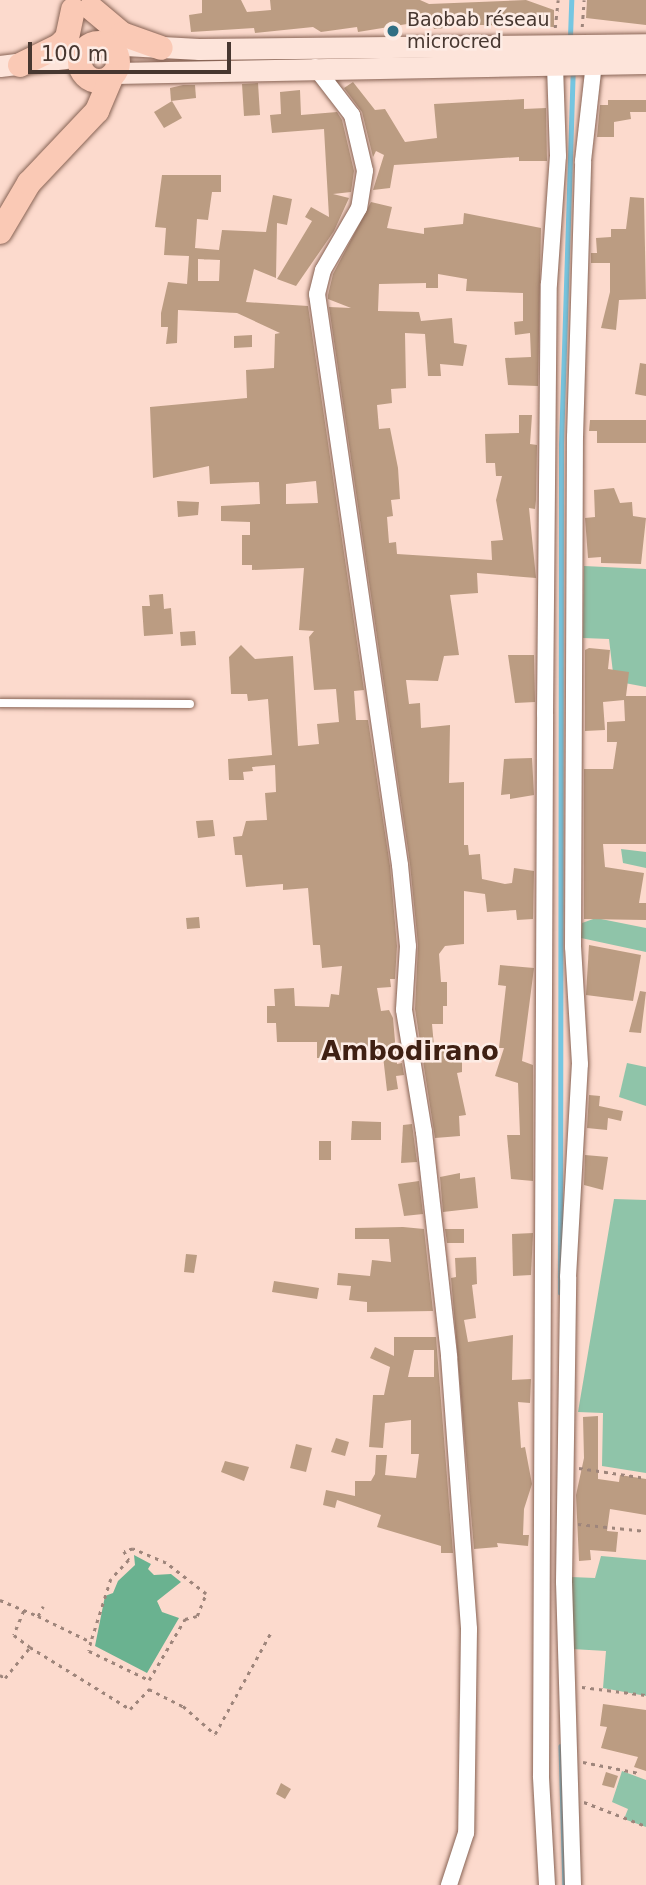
<!DOCTYPE html>
<html>
<head>
<meta charset="utf-8">
<style>
  body { margin:0 }
  #map { position:relative; width:646px; height:1885px; overflow:hidden; background:#fcdacd; font-family:"DejaVu Sans",sans-serif }
  div>[style] { position:absolute }
  .green>* { inset:0; background:#8fc4a9 }
  .forest>* { inset:0; background:#6ab290 }
  .stream>* { height:4.5px; margin:-2.25px; padding:0 2.25px; transform-origin:2.25px; border-radius:2.25px; background:#75c6e1 }
  .building>* { inset:0; background:#bb9c82 }
  .path>* { height:2.5px; margin-top:-1.25px; transform-origin:0; background:repeating-linear-gradient(90deg,#9e857b 0 3.5px,transparent 0 8.5px) }
  .roads { filter:drop-shadow(0 0 2px #876354) drop-shadow(0 0 2px #876354) }
  .lane>* { height:8px; margin:-4px; padding:0 4px; transform-origin:4px; border-radius:4px; background:#fff }
  .street>* { height:16px; margin:-8px; padding:0 8px; transform-origin:8px; border-radius:8px; background:#fff }
  .secondary>* { height:21px; margin:-10.5px; padding:0 10.5px; transform-origin:10.5px; border-radius:10.5px; background:#fde4da }
  .primary>* { height:24px; margin:-12px; padding:0 12px; transform-origin:12px; border-radius:12px; background:#fac9b5 }
  .primary>.ring { margin:-12px; padding:0; box-sizing:content-box; background:none; border:24px solid #fac9b5; border-radius:50% }
  .dots>* { width:19px; height:19px; translate:-50% -50%; box-sizing:border-box; border:4px solid #fdece5; border-radius:50% }
  span { translate:-50% -50%; white-space:nowrap; text-align:center; line-height:1.15; -webkit-text-stroke:5px #fdece5; paint-order:stroke }
  .poi-label { font-size:19px; color:#473730 }
  .left { translate:0 -50%; text-align:left }
  .district-label { font-size:26px; color:#3f2013; font-weight:700 }
  .scale { position:absolute; left:28px; top:42px; width:203px; height:32px; box-sizing:border-box; border:4px solid #473730; border-top:0; padding-left:9px; font-size:21px; line-height:24px; white-space:nowrap; color:#473730; -webkit-text-stroke:5px #fdece5; paint-order:stroke }
</style>
</head>
<body>
<div id="map">
  <div class="green">
    <i style="clip-path:polygon(584px 566px,646px 569px,646px 687px,614px 681px,609px 639px,583px 638px)"></i>
    <i style="clip-path:polygon(621px 849px,646px 852px,646px 868px,623px 863px)"></i>
    <i style="clip-path:polygon(596px 918px,646px 928px,646px 952px,581px 938px,582px 923px)"></i>
    <i style="clip-path:polygon(627px 1063px,646px 1067px,646px 1106px,619px 1097px)"></i>
    <i style="clip-path:polygon(614px 1199px,646px 1200px,646px 1473px,602px 1466px,603px 1413px,578px 1412px)"></i>
    <i style="clip-path:polygon(601px 1556px,646px 1560px,646px 1696px,603px 1688px,606px 1651px,572px 1649px,571px 1577px,595px 1578px)"></i>
    <i style="clip-path:polygon(622px 1771px,646px 1780px,646px 1827px,624px 1819px,628px 1809px,612px 1802px)"></i>
  </div>
  <div class="forest">
    <i style="clip-path:polygon(134px 1555px,151px 1564px,148px 1569px,154px 1575px,171px 1574px,181px 1582px,157px 1601px,162px 1612px,179px 1618px,147px 1673px,95px 1646px,105px 1596px,113px 1593px,118px 1581px,135px 1565px)"></i>
  </div>
  <div class="stream">
    <i style="left:570px;top:37px;width:37px;rotate:-88deg"></i>
    <i style="left:560px;top:1293px;width:848px;rotate:-89.93deg"></i>
    <i style="left:561px;top:445px;width:375px;rotate:-88.2deg"></i>
    <i style="left:561px;top:1746px;width:139px;rotate:88.4deg"></i>
  </div>
  <div class="building">
    <i style="clip-path:polygon(202px 0,241px 0,247px 12px,271px 10px,270px 0,420px 0,429px 4px,526px 0,554px 10px,554px 27px,445px 24px,445px 28px,434px 29px,433px 25px,407px 24px,358px 32px,357px 27px,321px 32px,313px 27px,255px 33px,254px 28px,191px 32px,189px 15px,202px 13px)"></i>
    <i style="clip-path:polygon(587px 0,646px 0,646px 25px,586px 18px)"></i>
    <i style="clip-path:polygon(353px 82px,375px 110px,385px 109px,405px 142px,437px 138px,434px 104px,524px 99px,524px 109px,546px 108px,547px 161px,519px 161px,519px 157px,394px 165px,390px 188px,373px 190px,384px 155px,376px 151px,373px 157px,362px 112px,344px 88px)"></i>
    <i style="clip-path:polygon(258px 83px,260px 115px,244px 116px,242px 84px)"></i>
    <i style="clip-path:polygon(183px 85px,195px 85px,196px 98px,171px 101px,170px 88px)"></i>
    <i style="clip-path:polygon(300px 90px,301px 115px,337px 112px,342px 120px,354px 171px,351px 192px,333px 194px,349px 198px,334px 231px,296px 286px,277px 279px,312px 221px,305px 217px,311px 207px,329px 217px,324px 129px,272px 133px,270px 115px,281px 114px,280px 92px)"></i>
    <i style="clip-path:polygon(608px 100px,646px 100px,646px 112px,630px 112px,631px 119px,614px 122px,614px 137px,597px 137px,600px 105px,608px 105px)"></i>
    <i style="clip-path:polygon(172px 101px,182px 118px,164px 128px,154px 112px)"></i>
    <i style="clip-path:polygon(evenodd,162px 175px,221px 175px,221px 192px,212px 192px,208px 220px,197px 219px,195px 248px,219px 250px,222px 230px,266px 232px,273px 195px,292px 199px,287px 225px,277px 223px,276px 278px,254px 269px,246px 302px,308px 306px,364px 690px,354px 691px,356px 720px,368px 720px,390px 866px,397px 946px,395px 979px,390px 979px,391px 987px,377px 988px,381px 1011px,389px 1010px,393px 1018px,397px 1064px,402px 1063px,404px 1075px,396px 1076px,398px 1089px,387px 1091px,383px 1056px,317px 1058px,317px 1042px,277px 1042px,276px 1023px,267px 1023px,267px 1006px,275px 1006px,274px 989px,294px 988px,295px 1006px,329px 1007px,331px 994px,339px 995px,342px 966px,322px 968px,320px 945px,313px 945px,308px 888px,283px 890px,283px 884px,246px 887px,242px 855px,235px 855px,233px 837px,242px 836px,246px 821px,267px 820px,265px 793px,276px 792px,275px 765px,252px 767px,253px 771px,243px 772px,244px 780px,229px 780px,228px 759px,272px 755px,268px 699px,248px 701px,247px 694px,231px 694px,229px 657px,241px 645px,255px 659px,293px 656px,298px 746px,319px 744px,317px 724px,339px 722px,336px 689px,314px 690px,309px 637px,314px 631px,299px 630px,304px 568px,252px 570px,252px 565px,242px 565px,242px 535px,250px 535px,250px 522px,221px 521px,221px 506px,260px 504px,259px 482px,210px 484px,209px 466px,153px 478px,150px 407px,247px 398px,246px 370px,274px 368px,275px 334px,280px 333px,237px 313px,178px 310px,177px 343px,166px 344px,168px 327px,161px 327px,161px 313px,168px 282px,187px 284px,189px 256px,164px 255px,166px 228px,155px 227px,162px 175px,198px 259px,220px 260px,219px 281px,198px 281px,198px 259px,162px 175px,316px 481px,318px 503px,286px 504px,286px 484px,316px 481px)"></i>
    <i style="clip-path:polygon(630px 197px,644px 198px,646px 299px,619px 300px,616px 330px,601px 328px,610px 292px,610px 263px,591px 263px,591px 253px,597px 253px,596px 238px,611px 237px,611px 229px,626px 229px)"></i>
    <i style="clip-path:polygon(371px 202px,392px 207px,387px 228px,424px 234px,424px 228px,463px 224px,464px 213px,541px 228px,538px 386px,508px 385px,505px 358px,531px 357px,530px 333px,515px 335px,514px 322px,523px 321px,523px 293px,466px 291px,467px 279px,438px 274px,438px 288px,426px 288px,426px 283px,379px 284px,378px 311px,419px 312px,421px 321px,452px 318px,454px 343px,467px 345px,463px 366px,440px 364px,441px 376px,428px 376px,425px 334px,405px 333px,406px 388px,391px 389px,392px 403px,377px 405px,379px 429px,390px 428px,398px 468px,400px 499px,391px 500px,393px 516px,387px 517px,389px 543px,396px 542px,397px 554px,492px 560px,491px 541px,503px 540px,496px 500px,502px 476px,496px 476px,495px 463px,486px 463px,485px 434px,519px 433px,519px 415px,532px 415px,530px 444px,537px 445px,536px 500px,535px 509px,529px 508px,536px 578px,477px 573px,478px 593px,450px 595px,459px 655px,444px 656px,438px 681px,406px 680px,409px 704px,420px 703px,421px 728px,450px 725px,449px 783px,464px 782px,464px 845px,468px 845px,469px 855px,480px 854px,482px 879px,505px 884px,512px 883px,514px 868px,534px 871px,533px 919px,517px 920px,516px 910px,487px 912px,485px 894px,464px 891px,464px 944px,445px 946px,439px 954px,441px 982px,447px 982px,447px 1006px,443px 1006px,443px 1024px,432px 1024px,434px 1046px,462px 1046px,462px 1072px,457px 1073px,466px 1115px,459px 1116px,460px 1136px,435px 1138px,415px 1009px,418px 945px,410px 864px,329px 307px,351px 308px,328px 299px,328px 295px,333px 274px)"></i>
    <i style="clip-path:polygon(252px 335px,252px 347px,234px 348px,234px 336px)"></i>
    <i style="clip-path:polygon(640px 363px,646px 364px,646px 396px,635px 394px)"></i>
    <i style="clip-path:polygon(590px 420px,646px 420px,646px 443px,597px 443px,597px 431px,589px 431px)"></i>
    <i style="clip-path:polygon(614px 488px,620px 503px,632px 502px,633px 516px,646px 518px,641px 564px,601px 563px,601px 557px,588px 558px,585px 518px,595px 517px,594px 490px)"></i>
    <i style="clip-path:polygon(177px 501px,199px 502px,198px 515px,178px 517px)"></i>
    <i style="clip-path:polygon(163px 594px,164px 609px,171px 608px,173px 634px,144px 636px,142px 606px,150px 606px,149px 595px)"></i>
    <i style="clip-path:polygon(195px 631px,196px 645px,181px 646px,180px 632px)"></i>
    <i style="clip-path:polygon(589px 648px,610px 650px,608px 669px,629px 672px,626px 696px,646px 696px,646px 844px,603px 844px,605px 867px,644px 873px,639px 903px,646px 903px,646px 920px,584px 919px,584px 769px,613px 769px,617px 742px,607px 742px,607px 722px,625px 721px,624px 700px,603px 702px,605px 730px,585px 731px,585px 650px)"></i>
    <i style="clip-path:polygon(508px 655px,534px 655px,535px 702px,515px 703px)"></i>
    <i style="clip-path:polygon(532px 758px,534px 795px,510px 799px,510px 794px,501px 795px,504px 759px)"></i>
    <i style="clip-path:polygon(213px 820px,215px 836px,198px 838px,196px 821px)"></i>
    <i style="clip-path:polygon(199px 917px,200px 928px,187px 929px,186px 918px)"></i>
    <i style="clip-path:polygon(589px 945px,641px 955px,633px 1001px,586px 995px)"></i>
    <i style="clip-path:polygon(500px 965px,534px 968px,522px 1061px,533px 1065px,533px 1181px,511px 1179px,507px 1135px,520px 1135px,518px 1083px,495px 1076px,504px 1048px,499px 1048px,506px 986px,498px 985px)"></i>
    <i style="clip-path:polygon(640px 991px,646px 992px,641px 1033px,629px 1032px)"></i>
    <i style="clip-path:polygon(589px 1095px,600px 1096px,599px 1106px,623px 1111px,621px 1121px,608px 1118px,607px 1130px,587px 1128px)"></i>
    <i style="clip-path:polygon(352px 1121px,381px 1122px,381px 1140px,351px 1140px)"></i>
    <i style="clip-path:polygon(412px 1124px,417px 1162px,401px 1163px,403px 1125px)"></i>
    <i style="clip-path:polygon(319px 1141px,331px 1141px,331px 1160px,319px 1160px)"></i>
    <i style="clip-path:polygon(585px 1155px,608px 1157px,603px 1190px,584px 1185px)"></i>
    <i style="clip-path:polygon(460px 1173px,460px 1179px,475px 1177px,478px 1208px,443px 1212px,440px 1177px)"></i>
    <i style="clip-path:polygon(419px 1181px,423px 1214px,404px 1216px,398px 1184px)"></i>
    <i style="clip-path:polygon(403px 1227px,424px 1229px,433px 1311px,367px 1312px,367px 1302px,349px 1300px,351px 1286px,337px 1285px,338px 1273px,370px 1276px,372px 1260px,391px 1262px,389px 1239px,355px 1239px,355px 1228px)"></i>
    <i style="clip-path:polygon(445px 1229px,464px 1229px,464px 1243px,447px 1243px)"></i>
    <i style="clip-path:polygon(533px 1233px,531px 1275px,513px 1276px,512px 1234px)"></i>
    <i style="clip-path:polygon(186px 1254px,197px 1255px,194px 1273px,184px 1272px)"></i>
    <i style="clip-path:polygon(476px 1257px,477px 1284px,472px 1285px,476px 1318px,464px 1320px,468px 1342px,513px 1335px,512px 1380px,531px 1379px,530px 1403px,518px 1402px,521px 1448px,525px 1447px,532px 1484px,524px 1509px,523px 1535px,529px 1535px,528px 1546px,497px 1543px,498px 1547px,474px 1549px,451px 1278px,456px 1277px,455px 1258px)"></i>
    <i style="clip-path:polygon(274px 1281px,319px 1288px,317px 1299px,272px 1292px)"></i>
    <i style="clip-path:polygon(evenodd,394px 1337px,436px 1337px,453px 1553px,441px 1553px,441px 1546px,377px 1527px,381px 1515px,337px 1500px,335px 1508px,323px 1505px,326px 1490px,355px 1496px,355px 1481px,371px 1481px,375px 1474px,376px 1455px,387px 1455px,385px 1475px,416px 1478px,419px 1454px,411px 1454px,411px 1420px,385px 1423px,383px 1448px,369px 1447px,373px 1395px,384px 1395px,390px 1367px,370px 1358px,375px 1347px,394px 1356px,394px 1337px,414px 1350px,434px 1350px,434px 1377px,408px 1377px,414px 1350px)"></i>
    <i style="clip-path:polygon(598px 1416px,598px 1479px,619px 1482px,620px 1475px,646px 1479px,646px 1515px,610px 1509px,607px 1531px,618px 1532px,616px 1552px,590px 1550px,591px 1560px,579px 1561px,576px 1495px,584px 1458px,583px 1417px)"></i>
    <i style="clip-path:polygon(336px 1438px,349px 1442px,345px 1456px,331px 1452px)"></i>
    <i style="clip-path:polygon(296px 1444px,312px 1448px,306px 1472px,290px 1468px)"></i>
    <i style="clip-path:polygon(225px 1461px,249px 1467px,244px 1481px,221px 1472px)"></i>
    <i style="clip-path:polygon(603px 1704px,646px 1710px,646px 1771px,634px 1767px,638px 1757px,601px 1748px,607px 1727px,600px 1726px)"></i>
    <i style="clip-path:polygon(606px 1772px,618px 1776px,614px 1788px,602px 1785px)"></i>
    <i style="clip-path:polygon(281px 1783px,291px 1789px,285px 1799px,276px 1794px)"></i>
  </div>
  <div class="path">
    <i style="left:582px;top:27px;width:27px;rotate:-86deg"></i>
    <i style="left:555px;top:28px;width:28px;rotate:-84deg"></i>
    <i style="left:579px;top:1468px;width:68px;rotate:8.5deg"></i>
    <i style="left:578px;top:1524px;width:68px;rotate:5.9deg"></i>
    <i style="left:0;top:1600px;width:41px;rotate:22.8deg"></i>
    <i style="left:38px;top:1616px;width:11px;rotate:-63deg"></i>
    <i style="left:24px;top:1611px;width:26px;rotate:113deg"></i>
    <i style="left:14px;top:1635px;width:20px;rotate:37deg"></i>
    <i style="left:38px;top:1616px;width:59px;rotate:26.1deg"></i>
    <i style="left:91px;top:1642px;width:9px;rotate:103deg"></i>
    <i style="left:89px;top:1651px;width:67px;rotate:25.8deg"></i>
    <i style="left:149px;top:1680px;width:71px;rotate:-59.5deg"></i>
    <i style="left:185px;top:1619px;width:12px;rotate:-14deg"></i>
    <i style="left:197px;top:1616px;width:24px;rotate:-68deg"></i>
    <i style="left:206px;top:1594px;width:51px;rotate:-142.2deg"></i>
    <i style="left:166px;top:1563px;width:36px;rotate:-157deg"></i>
    <i style="left:133px;top:1549px;width:9px;rotate:167deg"></i>
    <i style="left:124px;top:1551px;width:10px;rotate:61deg"></i>
    <i style="left:129px;top:1560px;width:26px;rotate:133deg"></i>
    <i style="left:111px;top:1579px;width:66px;rotate:107.6deg"></i>
    <i style="left:0;top:1675px;width:6px;rotate:31deg"></i>
    <i style="left:5px;top:1678px;width:40px;rotate:-51deg"></i>
    <i style="left:30px;top:1647px;width:118px;rotate:31.8deg"></i>
    <i style="left:130px;top:1709px;width:28px;rotate:-46deg"></i>
    <i style="left:149px;top:1689px;width:38px;rotate:27deg"></i>
    <i style="left:183px;top:1706px;width:43px;rotate:41.2deg"></i>
    <i style="left:215px;top:1734px;width:116px;rotate:-61.2deg"></i>
    <i style="left:582px;top:1687px;width:64px;rotate:7.1deg"></i>
    <i style="left:583px;top:1762px;width:57px;rotate:11.1deg"></i>
    <i style="left:584px;top:1802px;width:66px;rotate:21.2deg"></i>
  </div>
  <div class="roads">
    <div class="lane">
      <i style="left:0;top:703px;width:190px;rotate:0.3deg"></i>
    </div>
    <div class="street">
      <i style="left:315px;top:67px;width:61px;rotate:52.4deg"></i>
      <i style="left:352px;top:115px;width:57px;rotate:76.9deg"></i>
      <i style="left:365px;top:171px;width:37px;rotate:99deg"></i>
      <i style="left:359px;top:208px;width:72px;rotate:120.1deg"></i>
      <i style="left:323px;top:270px;width:25px;rotate:104deg"></i>
      <i style="left:317px;top:294px;width:577px;rotate:81.73deg"></i>
      <i style="left:400px;top:865px;width:81px;rotate:84.4deg"></i>
      <i style="left:408px;top:946px;width:64px;rotate:93.6deg"></i>
      <i style="left:404px;top:1010px;width:124px;rotate:80.7deg"></i>
      <i style="left:424px;top:1132px;width:225px;rotate:83.6deg"></i>
      <i style="left:449px;top:1356px;width:274px;rotate:85.8deg"></i>
      <i style="left:469px;top:1629px;width:204px;rotate:90.8deg"></i>
      <i style="left:466px;top:1833px;width:55px;rotate:108.1deg"></i>
      <i style="left:547px;top:1885px;width:109px;rotate:-93.2deg"></i>
      <i style="left:541px;top:1776px;width:1062px;rotate:-89.78deg"></i>
      <i style="left:545px;top:714px;width:430px;rotate:-89.5deg"></i>
      <i style="left:549px;top:284px;width:128px;rotate:-86deg"></i>
      <i style="left:558px;top:156px;width:92px;rotate:-91.9deg"></i>
      <i style="left:573px;top:1885px;width:303px;rotate:-91.7deg"></i>
      <i style="left:564px;top:1582px;width:305px;rotate:-89.2deg"></i>
      <i style="left:568px;top:1277px;width:213px;rotate:-86.8deg"></i>
      <i style="left:580px;top:1064px;width:117px;rotate:-93.4deg"></i>
      <i style="left:573px;top:947px;width:510px;rotate:-89.78deg"></i>
      <i style="left:575px;top:437px;width:276px;rotate:-88.3deg"></i>
      <i style="left:583px;top:161px;width:99px;rotate:-83.6deg"></i>
    </div>
    <div class="secondary">
      <i style="left:106px;top:44px;width:93px;rotate:3.1deg"></i>
      <i style="left:199px;top:49px;width:447px;rotate:-0.6deg"></i>
      <i style="left:0;top:66px;width:82px;rotate:-7deg"></i>
      <i style="left:115px;top:73px;width:531px;rotate:-1.08deg"></i>
    </div>
    <div class="primary">
      <i style="left:91px;top:8px;width:40px;rotate:40deg"></i>
      <i style="left:122px;top:34px;width:41px;rotate:19.7deg"></i>
      <i class="ring" style="left:80px;top:43px;width:14px;height:14px"></i>
      <i style="left:20px;top:65px;width:43px;rotate:-26deg"></i>
      <i style="left:59px;top:46px;width:11px;rotate:-45deg"></i>
      <i style="left:67px;top:38px;width:29px;rotate:-78deg"></i>
      <i style="left:0;top:232px;width:57px;rotate:-59.4deg"></i>
      <i style="left:29px;top:183px;width:99px;rotate:-46.6deg"></i>
      <i style="left:97px;top:111px;width:38px;rotate:-67deg"></i>
    </div>
  </div>
  <div class="dots">
    <i style="left:393px;top:31px;background:#306f84"></i>
  </div>
  <div class="poi-label">
    <span class="left" style="left:407px;top:31px">Baobab réseau<br>microcred</span>
  </div>
  <div class="district-label">
    <span style="left:410px;top:1052px">Ambodirano</span>
  </div>
  <div class="scale">100 m</div>
</div>
</body>
</html>
